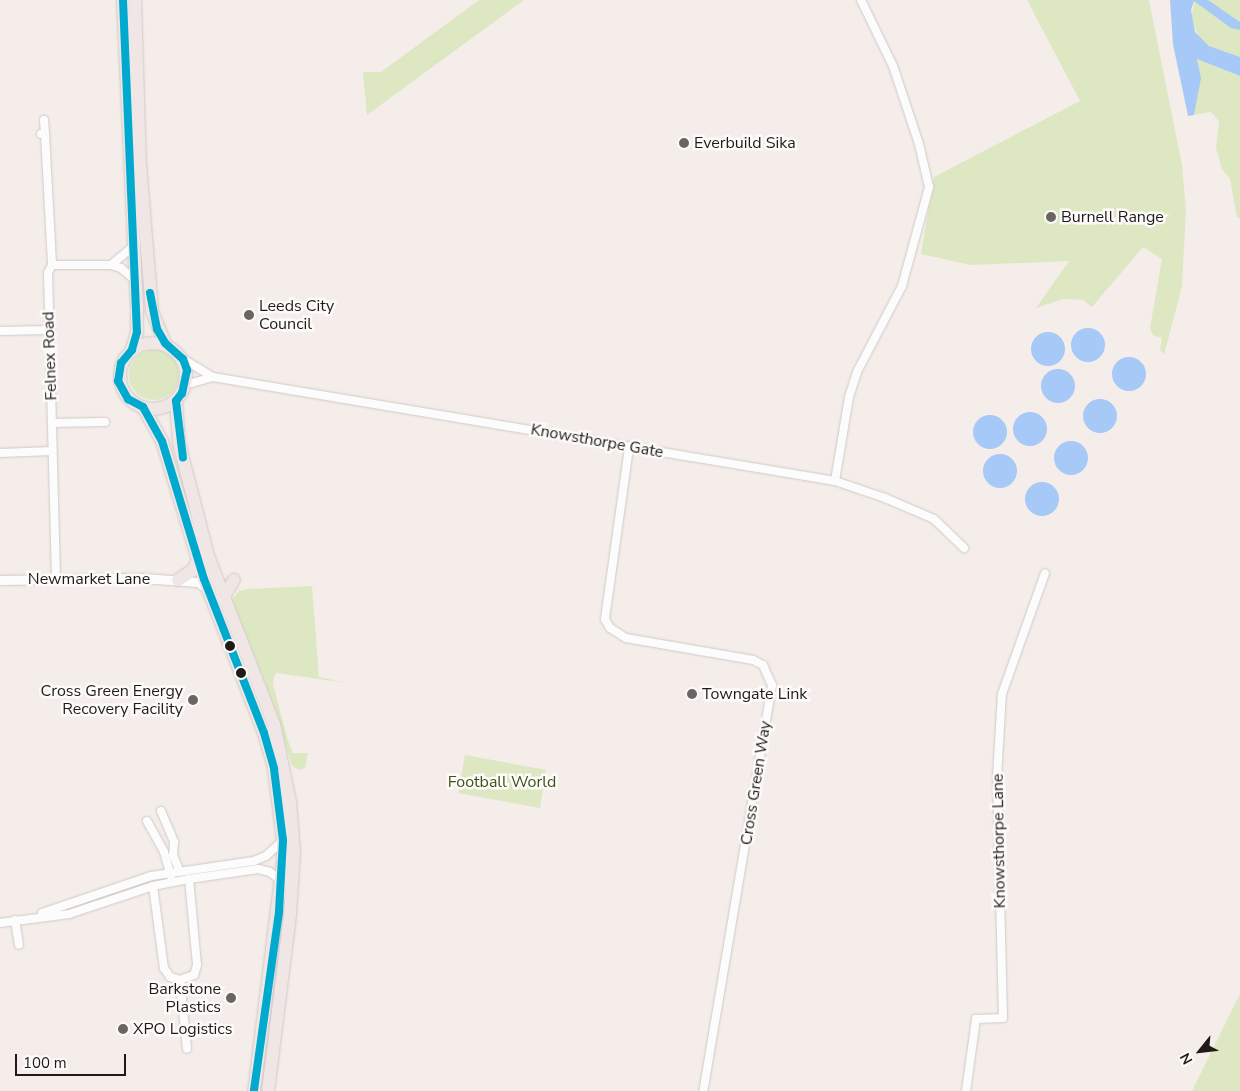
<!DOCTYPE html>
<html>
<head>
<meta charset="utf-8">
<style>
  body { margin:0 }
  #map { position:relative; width:1240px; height:1091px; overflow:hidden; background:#f4edea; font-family:"Nunito Sans",sans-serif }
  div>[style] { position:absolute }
  .green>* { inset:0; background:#dde8c2 }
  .round { border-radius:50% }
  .water>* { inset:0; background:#a6c9f7 }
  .roads { filter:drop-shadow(0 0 1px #d0cac7) drop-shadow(0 0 1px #d0cac7) }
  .minor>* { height:8px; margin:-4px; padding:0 4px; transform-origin:4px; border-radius:4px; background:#fdfcfc }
  .tertiary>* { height:9px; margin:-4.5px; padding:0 4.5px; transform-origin:4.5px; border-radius:4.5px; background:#fdfcfc }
  .trunk>* { height:12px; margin:-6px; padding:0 6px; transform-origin:6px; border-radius:6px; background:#f0e6e5 }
  .trunk>.ring { margin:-6px; padding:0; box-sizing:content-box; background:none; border:12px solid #f0e6e5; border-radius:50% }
  .bus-1>* { height:8px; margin:-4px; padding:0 4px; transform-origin:4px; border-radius:4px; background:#00a9ce }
  .dots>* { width:14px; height:14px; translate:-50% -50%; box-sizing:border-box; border:2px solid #fdfbf9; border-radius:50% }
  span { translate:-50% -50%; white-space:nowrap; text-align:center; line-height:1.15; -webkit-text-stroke:5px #fdfbf9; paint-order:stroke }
  .poi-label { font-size:16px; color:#201b19 }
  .left { translate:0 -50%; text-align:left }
  .right { translate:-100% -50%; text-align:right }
  .street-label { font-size:16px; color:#201b19 }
  .park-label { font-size:16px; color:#405217 }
  .north { position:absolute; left:1175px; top:1026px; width:50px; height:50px; -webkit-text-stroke:4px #fdfbf9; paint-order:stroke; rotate:241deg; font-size:14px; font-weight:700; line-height:20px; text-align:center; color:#201b19 }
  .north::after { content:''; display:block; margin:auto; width:18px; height:22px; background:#201b19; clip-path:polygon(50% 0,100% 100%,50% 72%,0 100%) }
  .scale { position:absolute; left:15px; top:1054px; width:111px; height:22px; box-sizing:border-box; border:2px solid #201b19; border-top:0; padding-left:6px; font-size:15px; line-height:18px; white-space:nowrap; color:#201b19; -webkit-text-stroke:4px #fdfbf9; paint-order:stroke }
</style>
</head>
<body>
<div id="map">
  <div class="green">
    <i style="clip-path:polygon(479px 0,524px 0,367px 115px,363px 72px,381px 72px)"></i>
    <i style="clip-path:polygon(1027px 0,1149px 0,1182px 165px,1186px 209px,1182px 286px,1164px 355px,1160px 350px,1162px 338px,1153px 335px,1150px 328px,1162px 259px,1143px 247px,1092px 307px,1083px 300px,1064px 299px,1036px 308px,1069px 261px,971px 265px,921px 254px,934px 177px,1080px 101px)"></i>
    <i style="clip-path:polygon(1195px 0,1240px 0,1240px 57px,1209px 46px,1199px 38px,1191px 17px)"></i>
    <i style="clip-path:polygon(1197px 59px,1240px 76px,1240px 218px,1237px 218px,1230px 179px,1222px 169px,1216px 148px,1219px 121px,1211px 112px,1194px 115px,1200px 78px)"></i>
    <i class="round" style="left:129px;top:350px;width:50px;height:50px"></i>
    <i style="clip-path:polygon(312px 586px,319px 677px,347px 683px,276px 673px,274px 676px,273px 684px,288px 741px,293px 753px,308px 753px,305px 768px,299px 770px,292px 766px,270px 696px,232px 600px,239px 591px,247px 589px)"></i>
    <i style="clip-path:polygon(465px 755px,546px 770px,540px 808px,458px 793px)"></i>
    <i style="clip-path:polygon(153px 880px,149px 886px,68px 909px,69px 906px)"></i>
    <i style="clip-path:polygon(1240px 994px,1240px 1091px,1192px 1091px)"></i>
  </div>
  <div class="water">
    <i style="clip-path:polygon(1170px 0,1208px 0,1240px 22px,1240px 30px,1231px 28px,1194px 1px,1191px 10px,1195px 32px,1209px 46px,1240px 57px,1240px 76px,1197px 59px,1201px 78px,1194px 115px,1188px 116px,1173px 44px)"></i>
    <i class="round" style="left:1071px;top:328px;width:34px;height:34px"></i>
    <i class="round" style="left:1031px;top:332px;width:34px;height:34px"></i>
    <i class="round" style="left:1112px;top:357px;width:34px;height:34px"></i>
    <i class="round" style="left:1041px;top:369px;width:34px;height:34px"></i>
    <i class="round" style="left:1083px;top:399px;width:34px;height:34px"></i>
    <i class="round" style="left:1013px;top:412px;width:34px;height:34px"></i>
    <i class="round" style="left:973px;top:415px;width:34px;height:34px"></i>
    <i class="round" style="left:1054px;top:441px;width:34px;height:34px"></i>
    <i class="round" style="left:983px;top:454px;width:34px;height:34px"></i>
    <i class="round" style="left:1025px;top:482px;width:34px;height:34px"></i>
  </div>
  <div class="roads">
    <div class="minor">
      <i style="left:41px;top:134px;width:4px"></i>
      <i style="left:45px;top:134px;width:14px;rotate:-94deg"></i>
      <i style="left:45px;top:134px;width:131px;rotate:86.9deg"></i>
      <i style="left:52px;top:265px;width:9px;rotate:117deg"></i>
      <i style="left:48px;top:273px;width:305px;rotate:88.5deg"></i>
      <i style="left:52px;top:265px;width:59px"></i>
      <i style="left:111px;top:265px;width:10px;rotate:17deg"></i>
      <i style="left:121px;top:268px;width:18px;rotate:41deg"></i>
      <i style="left:111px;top:265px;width:30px;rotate:-40deg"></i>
      <i style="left:0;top:331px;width:49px;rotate:-1.2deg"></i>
      <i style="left:183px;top:359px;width:35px;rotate:31deg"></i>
      <i style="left:213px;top:377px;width:631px;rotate:9.49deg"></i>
      <i style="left:835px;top:481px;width:53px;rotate:18.8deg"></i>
      <i style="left:885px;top:498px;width:53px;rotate:23.2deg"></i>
      <i style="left:934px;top:519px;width:42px;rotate:44deg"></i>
      <i style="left:185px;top:385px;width:29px;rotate:-16deg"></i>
      <i style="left:52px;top:423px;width:53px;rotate:-1.1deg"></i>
      <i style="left:629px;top:448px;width:173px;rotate:98deg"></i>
      <i style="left:605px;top:619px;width:10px;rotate:61deg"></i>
      <i style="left:610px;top:628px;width:19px;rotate:32deg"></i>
      <i style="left:626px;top:638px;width:129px;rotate:9.8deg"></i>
      <i style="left:753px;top:660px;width:11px;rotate:27deg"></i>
      <i style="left:763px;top:665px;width:22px;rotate:66deg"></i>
      <i style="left:772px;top:685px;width:412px;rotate:99.6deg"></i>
      <i style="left:0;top:453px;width:52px;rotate:-2.2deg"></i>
      <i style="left:835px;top:481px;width:85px;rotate:-80.5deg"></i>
      <i style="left:849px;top:397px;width:26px;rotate:-72deg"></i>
      <i style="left:857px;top:372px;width:97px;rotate:-62.4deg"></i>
      <i style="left:902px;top:286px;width:103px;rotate:-74.7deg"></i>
      <i style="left:929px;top:187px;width:44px;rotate:-103.1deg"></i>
      <i style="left:919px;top:144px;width:82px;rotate:-108.4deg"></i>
      <i style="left:893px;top:66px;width:73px;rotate:-115.9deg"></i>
      <i style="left:161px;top:811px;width:34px;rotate:67deg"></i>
      <i style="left:174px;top:842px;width:13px;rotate:94deg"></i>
      <i style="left:173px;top:855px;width:18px;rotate:68deg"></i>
      <i style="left:147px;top:821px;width:35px;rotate:61deg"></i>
      <i style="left:164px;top:852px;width:25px;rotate:74deg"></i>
      <i style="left:153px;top:886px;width:83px;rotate:82.4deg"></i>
      <i style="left:164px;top:968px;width:11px;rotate:56deg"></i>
      <i style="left:170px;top:977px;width:10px;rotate:17deg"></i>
      <i style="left:180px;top:980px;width:15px;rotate:-20deg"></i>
      <i style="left:194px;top:975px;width:10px;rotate:-73deg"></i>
      <i style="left:197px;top:965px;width:86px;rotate:-95.3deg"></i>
      <i style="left:42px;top:913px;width:115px;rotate:-18.7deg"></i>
      <i style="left:151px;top:876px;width:104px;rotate:-8.3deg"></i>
      <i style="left:254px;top:861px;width:13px;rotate:-23deg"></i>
      <i style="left:266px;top:856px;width:23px;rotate:-43deg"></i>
      <i style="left:15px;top:920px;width:25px;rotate:81deg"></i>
      <i style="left:0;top:923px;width:70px;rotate:-7.4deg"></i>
      <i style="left:69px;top:914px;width:89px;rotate:-18.4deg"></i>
      <i style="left:153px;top:886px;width:37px;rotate:-11deg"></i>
      <i style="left:189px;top:879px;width:70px;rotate:-8.2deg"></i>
      <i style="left:258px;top:869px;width:12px;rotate:14deg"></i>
      <i style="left:270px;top:872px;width:14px;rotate:39deg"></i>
      <i style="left:180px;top:980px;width:69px;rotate:84.2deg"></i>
      <i style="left:966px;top:1091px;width:73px;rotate:-82.1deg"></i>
      <i style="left:976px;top:1019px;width:27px;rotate:-2deg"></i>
      <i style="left:1003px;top:1018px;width:241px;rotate:-91.4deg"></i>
      <i style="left:997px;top:777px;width:83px;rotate:-86.6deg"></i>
      <i style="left:1002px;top:694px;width:128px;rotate:-70.4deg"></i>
    </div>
    <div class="tertiary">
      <i style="left:0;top:580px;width:142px;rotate:-0.8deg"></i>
      <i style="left:142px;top:578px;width:56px;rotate:4.1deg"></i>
      <i style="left:198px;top:582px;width:11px;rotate:38deg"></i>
    </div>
    <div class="trunk">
      <i style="left:123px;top:0;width:304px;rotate:87.4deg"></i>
      <i style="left:137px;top:304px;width:28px;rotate:90deg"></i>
      <i style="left:137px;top:332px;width:19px;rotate:106deg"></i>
      <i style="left:135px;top:0;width:164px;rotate:88.3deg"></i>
      <i style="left:140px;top:164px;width:147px;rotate:85.3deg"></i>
      <i style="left:152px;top:311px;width:35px;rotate:68deg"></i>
      <i class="ring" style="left:120px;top:343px;width:54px;height:54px"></i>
      <i style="left:176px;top:401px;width:42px;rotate:85.9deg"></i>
      <i style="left:179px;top:443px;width:117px;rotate:75.6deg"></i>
      <i style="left:208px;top:556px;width:180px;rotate:68.6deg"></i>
      <i style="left:274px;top:724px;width:80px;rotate:78.4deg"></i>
      <i style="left:290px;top:802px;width:50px;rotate:85.4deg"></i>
      <i style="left:294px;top:852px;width:63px;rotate:93.6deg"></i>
      <i style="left:290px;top:915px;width:177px;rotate:97.1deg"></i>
      <i style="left:143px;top:407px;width:39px;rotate:61deg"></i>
      <i style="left:162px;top:441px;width:144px;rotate:73.1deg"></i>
      <i style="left:204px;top:579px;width:165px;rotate:68.7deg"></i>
      <i style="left:264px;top:733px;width:37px;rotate:74deg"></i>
      <i style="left:274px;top:769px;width:72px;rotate:82.8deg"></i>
      <i style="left:283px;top:840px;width:22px;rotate:90deg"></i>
      <i style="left:283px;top:862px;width:231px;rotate:97.2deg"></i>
      <i style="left:178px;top:580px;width:18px;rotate:-34deg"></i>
      <i style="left:193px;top:570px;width:11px;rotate:-63deg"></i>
      <i style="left:223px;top:598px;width:21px;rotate:-59deg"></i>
    </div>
  </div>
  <div class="bus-1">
    <i style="left:123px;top:0;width:332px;rotate:87.6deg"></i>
    <i style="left:137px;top:332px;width:19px;rotate:106deg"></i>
    <i style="left:132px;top:350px;width:17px;rotate:130deg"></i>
    <i style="left:121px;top:363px;width:18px;rotate:99deg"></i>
    <i style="left:118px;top:381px;width:21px;rotate:61deg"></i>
    <i style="left:128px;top:399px;width:17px;rotate:28deg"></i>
    <i style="left:143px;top:407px;width:39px;rotate:61deg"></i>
    <i style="left:162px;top:441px;width:144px;rotate:73.1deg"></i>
    <i style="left:204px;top:579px;width:165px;rotate:68.7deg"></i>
    <i style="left:264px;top:733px;width:37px;rotate:74deg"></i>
    <i style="left:274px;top:769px;width:72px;rotate:82.8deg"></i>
    <i style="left:283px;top:840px;width:72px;rotate:93.2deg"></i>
    <i style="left:279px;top:912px;width:181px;rotate:98deg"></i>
    <i style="left:150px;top:293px;width:37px;rotate:79deg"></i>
    <i style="left:157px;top:329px;width:16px;rotate:60deg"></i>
    <i style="left:165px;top:343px;width:24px;rotate:42deg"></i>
    <i style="left:183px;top:359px;width:12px;rotate:70deg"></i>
    <i style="left:187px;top:370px;width:24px;rotate:102deg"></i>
    <i style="left:182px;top:393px;width:10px;rotate:127deg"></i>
    <i style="left:176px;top:401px;width:57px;rotate:83deg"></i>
  </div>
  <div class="dots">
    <i style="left:684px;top:143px;background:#6a6462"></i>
    <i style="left:1051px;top:217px;background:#6a6462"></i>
    <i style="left:249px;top:315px;background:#6a6462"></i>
    <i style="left:230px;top:646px;background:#201b19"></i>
    <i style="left:241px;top:673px;background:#201b19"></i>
    <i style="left:692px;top:694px;background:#6a6462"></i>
    <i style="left:193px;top:700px;background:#6a6462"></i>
    <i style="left:231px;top:998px;background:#6a6462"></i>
    <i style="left:123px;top:1029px;background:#6a6462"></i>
  </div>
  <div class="poi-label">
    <span class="left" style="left:694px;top:143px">Everbuild Sika</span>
    <span class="left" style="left:1061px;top:217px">Burnell Range</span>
    <span class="left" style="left:259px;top:315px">Leeds City<br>Council</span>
    <span class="right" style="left:183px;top:700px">Cross Green Energy<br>Recovery Facility</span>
    <span class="left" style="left:702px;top:694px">Towngate Link</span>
    <span class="right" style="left:221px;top:998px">Barkstone<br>Plastics</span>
    <span class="left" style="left:133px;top:1029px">XPO Logistics</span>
  </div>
  <div class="street-label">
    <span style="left:50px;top:356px;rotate:-92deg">Felnex Road</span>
    <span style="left:597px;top:441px;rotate:10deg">Knowsthorpe Gate</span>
    <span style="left:89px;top:579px">Newmarket Lane</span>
    <span style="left:756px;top:783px;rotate:-81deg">Cross Green Way</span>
    <span style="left:999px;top:841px;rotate:-91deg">Knowsthorpe Lane</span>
  </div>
  <div class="park-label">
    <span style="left:502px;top:782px">Football World</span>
  </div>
  <div class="north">N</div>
  <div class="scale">100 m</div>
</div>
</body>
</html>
